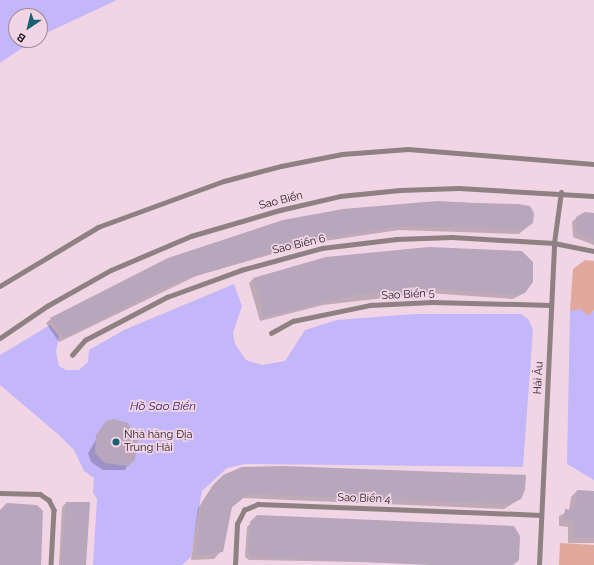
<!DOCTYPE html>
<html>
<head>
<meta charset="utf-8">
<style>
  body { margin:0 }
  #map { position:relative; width:594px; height:565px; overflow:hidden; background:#f1d5e4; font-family:Raleway,sans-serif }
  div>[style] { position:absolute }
  .green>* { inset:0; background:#e0a99b }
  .water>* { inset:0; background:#c3b7f9 }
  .shadow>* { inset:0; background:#0003 }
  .building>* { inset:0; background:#b7a6bc }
  .service>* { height:4.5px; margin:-2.25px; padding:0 2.25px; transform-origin:2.25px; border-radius:2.25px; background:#8f8183 }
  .dots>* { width:11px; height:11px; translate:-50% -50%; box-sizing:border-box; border:2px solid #f1d5e4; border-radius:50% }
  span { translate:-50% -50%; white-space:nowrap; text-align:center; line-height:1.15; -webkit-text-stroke:3.5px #f1d5e4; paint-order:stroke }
  .street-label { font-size:11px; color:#241a20 }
  .poi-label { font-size:11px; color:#241a20 }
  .left { translate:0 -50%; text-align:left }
  .water-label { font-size:12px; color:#331c66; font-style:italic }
  .north { position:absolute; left:8px; top:8px; width:40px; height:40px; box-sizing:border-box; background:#f1d5e4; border:1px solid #9f8a96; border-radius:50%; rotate:215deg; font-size:11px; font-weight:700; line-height:16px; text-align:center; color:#241a20 }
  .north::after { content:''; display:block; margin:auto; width:14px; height:18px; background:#186170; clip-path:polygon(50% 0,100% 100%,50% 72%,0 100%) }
</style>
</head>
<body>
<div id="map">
  <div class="green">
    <i style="clip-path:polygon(585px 260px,594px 261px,594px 310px,589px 316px,570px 311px,573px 269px)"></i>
    <i style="clip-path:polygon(560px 543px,594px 545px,594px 565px,559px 565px)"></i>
  </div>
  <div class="water">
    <i style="clip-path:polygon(0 0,117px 0,40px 36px,40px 16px,16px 16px,16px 40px,34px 40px,0 63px)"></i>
    <i style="clip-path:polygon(234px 284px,242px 306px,233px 333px,235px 344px,246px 360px,262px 365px,285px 361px,305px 330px,337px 320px,415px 314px,521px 314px,529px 320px,533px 330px,523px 467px,245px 464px,227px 468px,202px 491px,191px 557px,182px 565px,93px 565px,97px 499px,93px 493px,94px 478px,84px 471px,74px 450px,59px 435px,0 385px,0 355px,50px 325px,59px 336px,56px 352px,59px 366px,66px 370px,79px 370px,88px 362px,89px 350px,124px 330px)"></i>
    <i style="clip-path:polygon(580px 309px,589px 316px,594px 310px,594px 480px,567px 464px,570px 311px)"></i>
  </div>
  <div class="shadow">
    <i style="clip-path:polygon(437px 202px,519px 204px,529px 206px,532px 223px,519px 234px,399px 230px,311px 243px,196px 276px,59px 342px,46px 323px,51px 319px)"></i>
    <i style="clip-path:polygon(594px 215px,594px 245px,573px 237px,572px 222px,577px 217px)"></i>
    <i style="clip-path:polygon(326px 258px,524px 293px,513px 299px,428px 293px,323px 305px,260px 321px,249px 283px,253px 279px)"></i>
    <i style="clip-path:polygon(107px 422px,132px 429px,138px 447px,125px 470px,103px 470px,91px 462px,88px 453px)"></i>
    <i style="clip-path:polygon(219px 480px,520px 499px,504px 509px,243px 498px,231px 508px,223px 549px,214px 559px,191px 560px,198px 508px)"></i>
    <i style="clip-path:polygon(577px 491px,594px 492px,594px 543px,568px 543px,568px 527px,559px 526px,559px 516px,569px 511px,571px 497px)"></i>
    <i style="clip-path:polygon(66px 503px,86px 565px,59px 565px,62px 507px)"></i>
    <i style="clip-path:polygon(251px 523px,512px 565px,249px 560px,245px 557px,247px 527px)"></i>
  </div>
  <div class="building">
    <i style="clip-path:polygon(437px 201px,530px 206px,534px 213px,533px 223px,524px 229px,404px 226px,316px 239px,173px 283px,64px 338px,50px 318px,168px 258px,283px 220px,343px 209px)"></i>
    <i style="clip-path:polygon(585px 212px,594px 213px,594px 240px,577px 233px,576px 217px)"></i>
    <i style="clip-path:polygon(429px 247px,522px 251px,533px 262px,533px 282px,525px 293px,518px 295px,433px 289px,360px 294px,264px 317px,253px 278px,326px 257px)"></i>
    <i style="clip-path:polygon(114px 419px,128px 423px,138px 438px,135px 460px,128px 466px,105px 463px,95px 453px,96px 435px,106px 421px)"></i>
    <i style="clip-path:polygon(282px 466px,526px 475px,525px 490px,521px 499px,509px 504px,248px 494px,232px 507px,223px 552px,195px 556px,202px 502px,213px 485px,223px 475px,242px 467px)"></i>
    <i style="clip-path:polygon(577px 490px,594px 491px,594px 538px,574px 538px,574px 521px,564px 520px,565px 509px,574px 510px)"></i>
    <i style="clip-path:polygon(66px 502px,90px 502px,86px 565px,61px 565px)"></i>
    <i style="clip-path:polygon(7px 503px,37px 505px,43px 511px,41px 565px,0 565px,0 510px)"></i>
    <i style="clip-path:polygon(257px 515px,514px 526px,520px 536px,519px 560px,513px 565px,430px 565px,253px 557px,248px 553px,250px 522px)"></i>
  </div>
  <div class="service">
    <i style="left:0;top:286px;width:114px;rotate:-31deg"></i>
    <i style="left:98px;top:227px;width:134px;rotate:-20.1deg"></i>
    <i style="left:224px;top:181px;width:59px;rotate:-14.7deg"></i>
    <i style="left:281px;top:166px;width:62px;rotate:-11.1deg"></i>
    <i style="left:342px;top:154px;width:66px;rotate:-4.3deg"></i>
    <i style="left:408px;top:149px;width:187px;rotate:4.6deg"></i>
    <i style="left:271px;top:333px;width:25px;rotate:-29deg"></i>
    <i style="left:293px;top:321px;width:79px;rotate:-11.7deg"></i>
    <i style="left:370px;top:305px;width:62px;rotate:-2.8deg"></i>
    <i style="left:432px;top:302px;width:119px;rotate:1.4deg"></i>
    <i style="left:0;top:338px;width:57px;rotate:-34.2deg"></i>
    <i style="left:47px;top:306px;width:73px;rotate:-29.4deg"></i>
    <i style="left:111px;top:270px;width:87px;rotate:-23deg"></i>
    <i style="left:191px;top:236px;width:93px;rotate:-16.3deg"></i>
    <i style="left:280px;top:210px;width:62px;rotate:-13.1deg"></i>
    <i style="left:340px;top:196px;width:60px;rotate:-5.7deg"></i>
    <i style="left:400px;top:190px;width:59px;rotate:-1.9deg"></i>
    <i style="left:459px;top:188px;width:135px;rotate:3.4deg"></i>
    <i style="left:72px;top:355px;width:20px;rotate:-49deg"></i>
    <i style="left:85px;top:340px;width:93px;rotate:-27.7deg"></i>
    <i style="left:167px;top:297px;width:79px;rotate:-20deg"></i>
    <i style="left:241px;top:270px;width:84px;rotate:-15.2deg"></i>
    <i style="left:322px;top:248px;width:75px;rotate:-6.9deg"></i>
    <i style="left:396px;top:239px;width:56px;rotate:-2deg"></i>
    <i style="left:452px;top:237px;width:102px;rotate:3.4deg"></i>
    <i style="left:554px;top:243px;width:41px;rotate:11.3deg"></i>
    <i style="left:0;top:493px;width:40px;rotate:1.4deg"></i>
    <i style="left:40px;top:494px;width:11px;rotate:34deg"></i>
    <i style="left:49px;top:500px;width:11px;rotate:63deg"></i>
    <i style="left:54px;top:510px;width:55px;rotate:93.1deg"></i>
    <i style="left:235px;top:565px;width:41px;rotate:-87.2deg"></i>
    <i style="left:237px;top:524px;width:16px;rotate:-63deg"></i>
    <i style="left:244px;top:510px;width:15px;rotate:-23deg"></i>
    <i style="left:258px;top:504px;width:283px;rotate:2.2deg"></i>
    <i style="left:539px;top:565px;width:322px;rotate:-87.3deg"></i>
    <i style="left:554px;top:243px;width:51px;rotate:-82.2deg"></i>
  </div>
  <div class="dots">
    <i style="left:116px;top:442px;background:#186170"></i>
  </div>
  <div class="street-label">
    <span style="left:281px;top:201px;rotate:-14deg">Sao Biển</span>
    <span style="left:299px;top:245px;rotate:-13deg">Sao Biển 6</span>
    <span style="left:408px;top:295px;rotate:-3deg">Sao Biển 5</span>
    <span style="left:539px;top:378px;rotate:-87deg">Hải Âu</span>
    <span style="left:364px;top:499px;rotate:2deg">Sao Biển 4</span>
  </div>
  <div class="poi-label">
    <span class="left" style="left:124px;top:442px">Nhà hàng Địa<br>Trung Hải</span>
  </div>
  <div class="water-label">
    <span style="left:163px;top:407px">Hồ Sao Biển</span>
  </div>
  <div class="north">B</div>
</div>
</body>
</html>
